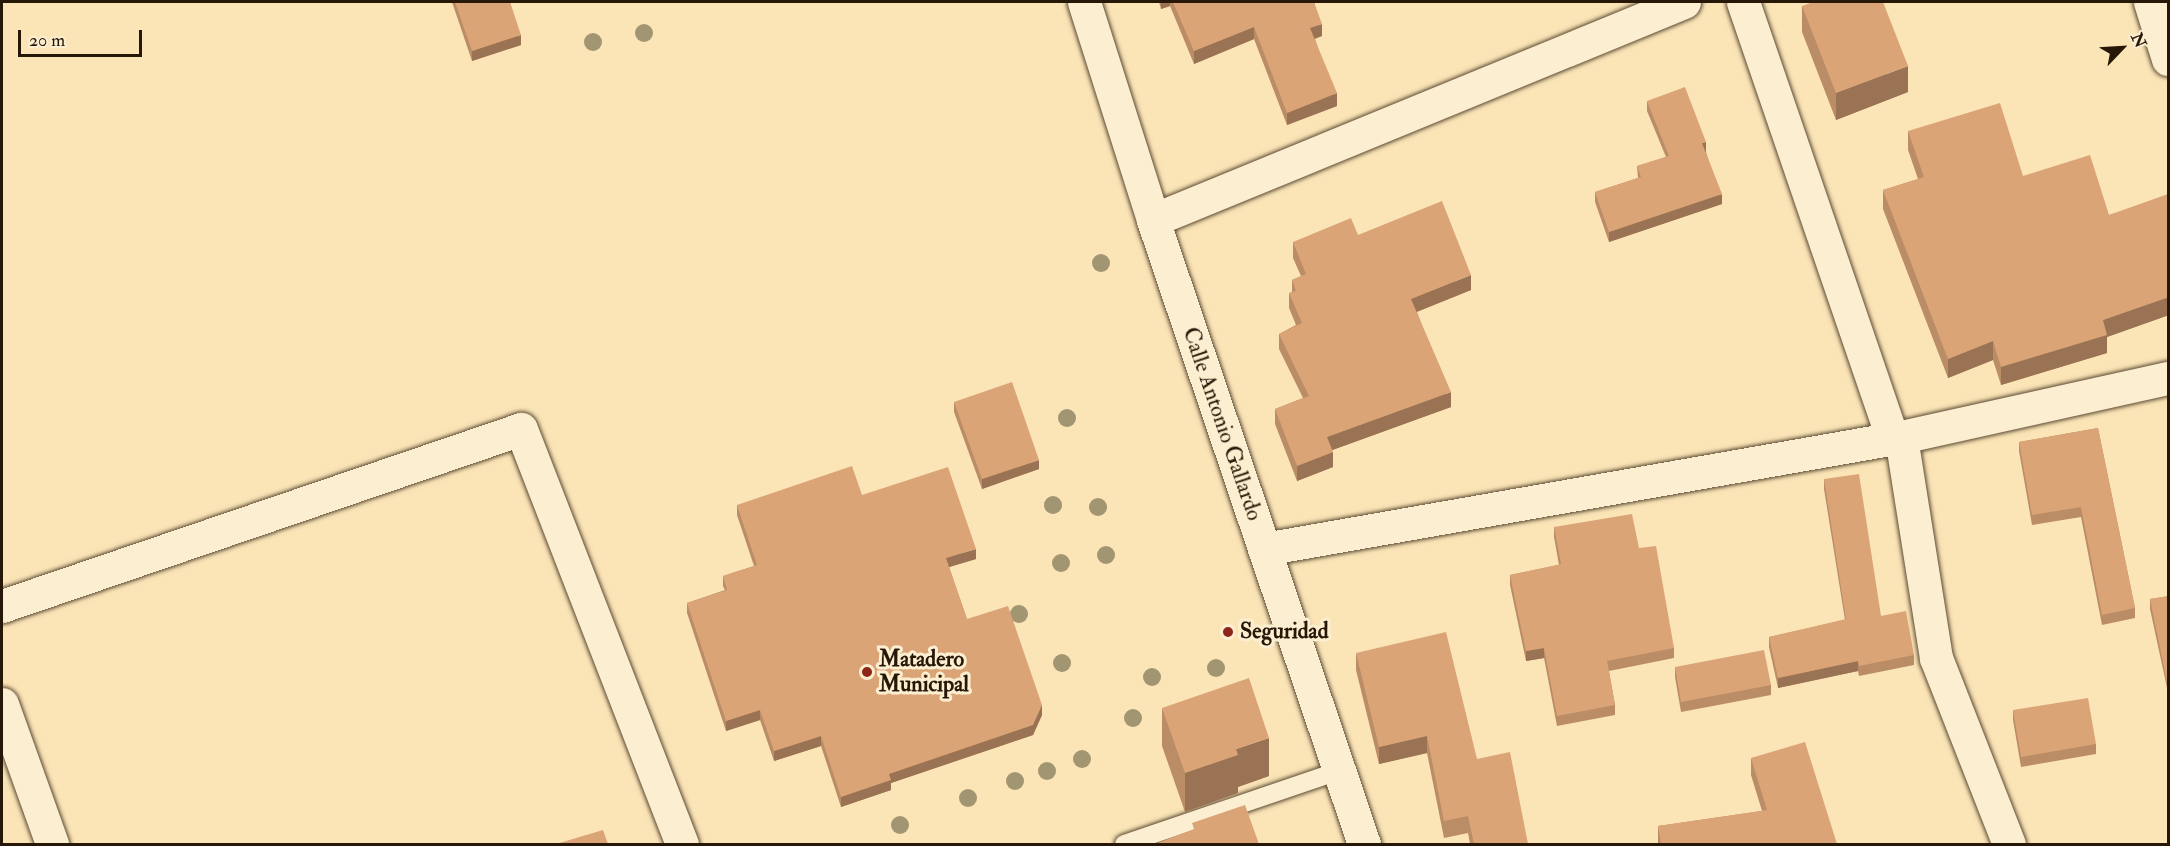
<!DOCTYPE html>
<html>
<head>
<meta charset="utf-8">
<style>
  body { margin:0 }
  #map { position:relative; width:2170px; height:846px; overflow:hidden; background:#fbe5b7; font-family:"IM FELL Double Pica",serif }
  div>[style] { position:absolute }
  .roads { filter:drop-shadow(0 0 2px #5c4a33) drop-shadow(0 0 2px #5c4a33) }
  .service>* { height:18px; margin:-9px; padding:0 9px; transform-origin:9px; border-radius:9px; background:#fceed0 }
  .minor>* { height:33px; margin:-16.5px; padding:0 16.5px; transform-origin:16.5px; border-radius:16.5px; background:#fceed0 }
  .secondary>* { height:33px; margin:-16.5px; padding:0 16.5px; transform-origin:16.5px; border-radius:16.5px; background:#fceed0 }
  .trees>* { width:18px; height:18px; margin:-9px; border-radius:50%; background:#a29571 }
  .wall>* { inset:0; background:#bb8d66 }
  .shaded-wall>* { inset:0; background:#997353 }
  .building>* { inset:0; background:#daa477 }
  .dots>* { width:16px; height:16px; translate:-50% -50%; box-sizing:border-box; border:3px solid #fceed0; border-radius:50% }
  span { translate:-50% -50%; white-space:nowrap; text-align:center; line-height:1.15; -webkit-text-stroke:6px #fceed0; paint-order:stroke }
  .street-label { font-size:22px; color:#271707 }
  .poi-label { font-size:22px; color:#271707; font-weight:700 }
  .left { translate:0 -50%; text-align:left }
  .frame { position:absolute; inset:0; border:3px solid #271707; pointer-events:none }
  .north { position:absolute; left:2092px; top:18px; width:60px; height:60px; -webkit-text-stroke:4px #fceed0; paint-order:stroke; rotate:65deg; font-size:16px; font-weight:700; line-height:24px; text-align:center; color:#271707 }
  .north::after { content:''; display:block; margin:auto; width:21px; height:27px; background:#271707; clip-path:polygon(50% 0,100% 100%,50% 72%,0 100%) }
  .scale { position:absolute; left:18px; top:30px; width:124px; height:27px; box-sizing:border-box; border:3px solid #271707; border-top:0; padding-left:8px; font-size:18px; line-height:21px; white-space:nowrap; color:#271707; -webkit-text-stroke:4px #fceed0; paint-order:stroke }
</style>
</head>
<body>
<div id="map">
  <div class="roads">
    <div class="service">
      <i style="left:1124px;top:844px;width:227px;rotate:-18.8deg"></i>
    </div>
    <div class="minor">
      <i style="left:1743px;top:2px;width:461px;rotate:71.1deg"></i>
      <i style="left:2150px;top:2px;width:60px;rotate:72.5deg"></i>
      <i style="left:1153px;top:220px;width:574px;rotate:-22.32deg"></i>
      <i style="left:1901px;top:437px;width:224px;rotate:81deg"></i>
      <i style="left:1936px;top:658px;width:200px;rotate:68.6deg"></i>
      <i style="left:1264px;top:549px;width:647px;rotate:-9.97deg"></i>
      <i style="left:1901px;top:437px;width:273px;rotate:-12.5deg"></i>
      <i style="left:2px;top:606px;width:548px;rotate:-18.83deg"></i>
      <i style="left:521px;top:429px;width:445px;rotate:68.8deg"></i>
      <i style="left:2px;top:704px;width:149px;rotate:70.3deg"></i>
    </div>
    <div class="secondary">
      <i style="left:1084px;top:2px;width:229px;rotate:72.4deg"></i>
      <i style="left:1153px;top:220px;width:659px;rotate:71.32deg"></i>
    </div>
  </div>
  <div class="trees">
    <i style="left:644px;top:33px"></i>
    <i style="left:593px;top:42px"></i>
    <i style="left:1101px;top:263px"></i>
    <i style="left:1067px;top:418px"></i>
    <i style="left:1053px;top:505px"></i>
    <i style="left:1098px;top:507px"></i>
    <i style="left:1106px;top:555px"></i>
    <i style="left:1061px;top:563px"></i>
    <i style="left:1019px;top:614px"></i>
    <i style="left:1062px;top:663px"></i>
    <i style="left:1216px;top:668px"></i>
    <i style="left:1152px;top:677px"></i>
    <i style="left:1133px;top:718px"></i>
    <i style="left:1082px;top:759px"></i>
    <i style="left:1047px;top:771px"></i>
    <i style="left:1015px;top:781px"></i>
    <i style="left:968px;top:798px"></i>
    <i style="left:900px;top:825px"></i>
  </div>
  <div class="wall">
    <i style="clip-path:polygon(452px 2px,510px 2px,521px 45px,472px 61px)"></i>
    <i style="clip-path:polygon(1159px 2px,1314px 2px,1322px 36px,1315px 39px,1337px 106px,1287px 125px,1254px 39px,1194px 64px,1170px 6px,1161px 9px)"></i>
    <i style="clip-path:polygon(1802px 6px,1908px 92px,1836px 120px,1802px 32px)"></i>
    <i style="clip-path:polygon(1647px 101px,1706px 152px,1722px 204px,1609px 242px,1595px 202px,1595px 192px,1638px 178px,1637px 166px,1666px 157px,1647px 111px)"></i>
    <i style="clip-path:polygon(1908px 131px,2023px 176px,2109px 215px,2169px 196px,2169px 315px,2107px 337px,2107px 353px,2001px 385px,1993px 360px,1948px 378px,1883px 209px,1883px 190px,1918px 179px,1908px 150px)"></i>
    <i style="clip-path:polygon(1358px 235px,1471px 290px,1417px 312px,1451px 407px,1332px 450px,1333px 467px,1297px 481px,1275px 424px,1275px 409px,1303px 398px,1279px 349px,1279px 334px,1296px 325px,1289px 308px,1289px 293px,1292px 292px,1292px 280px,1301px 276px,1293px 258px,1293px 242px)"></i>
    <i style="clip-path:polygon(954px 402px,1039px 469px,982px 489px,954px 412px)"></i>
    <i style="clip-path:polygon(2098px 428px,2135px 608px,2135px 618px,2102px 625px,2081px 517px,2032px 525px,2019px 451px,2019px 442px)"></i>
    <i style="clip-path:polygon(1824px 479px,1881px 616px,1914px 655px,1914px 665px,1859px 676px,1858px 671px,1778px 688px,1769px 647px,1769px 637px,1845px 620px,1824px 489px)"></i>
    <i style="clip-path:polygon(862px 495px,976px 559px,949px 567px,967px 619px,1042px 715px,1033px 735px,891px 783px,891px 790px,841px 807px,821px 746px,774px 761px,760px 720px,726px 731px,687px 613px,687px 603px,725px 590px,723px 586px,723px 576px,754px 566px,737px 515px,737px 505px)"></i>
    <i style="clip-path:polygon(1554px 527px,1639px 548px,1674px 648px,1674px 658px,1609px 671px,1615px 705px,1615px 715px,1557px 726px,1544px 658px,1526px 661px,1510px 585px,1510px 575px,1559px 565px,1554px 537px)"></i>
    <i style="clip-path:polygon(2169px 596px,2169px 697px,2150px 609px,2150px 599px)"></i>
    <i style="clip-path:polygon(1356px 653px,1477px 759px,1528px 844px,1470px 844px,1468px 833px,1444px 838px,1427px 753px,1379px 764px,1356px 670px)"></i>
    <i style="clip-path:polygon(1675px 667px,1771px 685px,1771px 695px,1681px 712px,1675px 677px)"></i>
    <i style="clip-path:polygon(1162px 708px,1269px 776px,1238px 787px,1238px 793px,1185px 812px,1162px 746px)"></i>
    <i style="clip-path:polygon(2013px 710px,2096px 744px,2096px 754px,2021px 767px,2013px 720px)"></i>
    <i style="clip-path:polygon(1751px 758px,1837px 844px,1658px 844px,1658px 826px,1762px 811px,1751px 775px)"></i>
  </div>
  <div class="shaded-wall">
    <i style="clip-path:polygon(1161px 2px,1170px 2px,1170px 6px,1161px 9px)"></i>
    <i style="clip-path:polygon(1322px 24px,1322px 36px,1310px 40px,1310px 28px)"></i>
    <i style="clip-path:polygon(1254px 27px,1254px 39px,1194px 64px,1194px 51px)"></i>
    <i style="clip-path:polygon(521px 35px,521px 45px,472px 61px,472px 51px)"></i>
    <i style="clip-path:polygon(1908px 66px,1908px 92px,1836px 120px,1836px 93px)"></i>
    <i style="clip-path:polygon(1337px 93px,1337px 106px,1287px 125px,1287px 113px)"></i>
    <i style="clip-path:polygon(1706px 142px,1706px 152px,1702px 153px,1702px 143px)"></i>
    <i style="clip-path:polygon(1722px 194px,1722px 204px,1609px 242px,1609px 232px)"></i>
    <i style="clip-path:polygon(1471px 275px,1471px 290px,1411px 314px,1411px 299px)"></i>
    <i style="clip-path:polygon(2169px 297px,2169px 315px,2107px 337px,2107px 353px,2001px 385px,2001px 367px,2103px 320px)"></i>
    <i style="clip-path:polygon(1993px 341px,1993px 360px,1948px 378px,1948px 359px)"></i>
    <i style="clip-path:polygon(1451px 392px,1451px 407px,1327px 452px,1327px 437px)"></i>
    <i style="clip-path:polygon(1333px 452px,1333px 467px,1297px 481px,1297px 466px)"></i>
    <i style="clip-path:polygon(1039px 460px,1039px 469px,982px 489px,982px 479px)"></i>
    <i style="clip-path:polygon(976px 549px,976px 559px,946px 568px,946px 558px)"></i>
    <i style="clip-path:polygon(1544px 648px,1544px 658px,1526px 661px,1526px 651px)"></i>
    <i style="clip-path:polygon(1858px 661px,1858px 671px,1778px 688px,1778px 678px)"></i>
    <i style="clip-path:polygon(1042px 705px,1042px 715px,1033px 735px,891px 783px,891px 790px,841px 807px,841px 797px,889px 774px)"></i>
    <i style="clip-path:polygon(760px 710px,760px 720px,726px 731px,726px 721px)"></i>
    <i style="clip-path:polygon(821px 736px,821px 746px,774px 761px,774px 751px)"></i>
    <i style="clip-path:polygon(1427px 736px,1427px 753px,1379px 764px,1379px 747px)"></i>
    <i style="clip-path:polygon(1269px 738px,1269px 776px,1238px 787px,1238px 793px,1185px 812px,1185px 773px,1236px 749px)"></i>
  </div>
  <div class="building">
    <i style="clip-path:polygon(455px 2px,510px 2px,521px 35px,472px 51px)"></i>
    <i style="clip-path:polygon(1173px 2px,1314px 2px,1322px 24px,1310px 28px,1337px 93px,1287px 113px,1254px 27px,1194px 51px)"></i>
    <i style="clip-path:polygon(1813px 2px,1883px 2px,1908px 66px,1836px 93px,1802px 6px)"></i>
    <i style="clip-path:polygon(1685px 87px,1706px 142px,1702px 143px,1722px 194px,1609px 232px,1595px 192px,1641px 177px,1637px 166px,1669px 156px,1647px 101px)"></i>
    <i style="clip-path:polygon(2000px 103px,2023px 176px,2090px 155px,2109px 215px,2168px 194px,2169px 196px,2169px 297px,2103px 320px,2107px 335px,2001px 367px,1993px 341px,1948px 359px,1883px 190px,1924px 177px,1908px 131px)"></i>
    <i style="clip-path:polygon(1442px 201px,1471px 275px,1411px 299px,1451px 392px,1327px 437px,1333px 452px,1297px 466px,1275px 409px,1309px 396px,1279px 334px,1302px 323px,1289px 293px,1296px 291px,1292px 280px,1306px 274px,1293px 242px,1351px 218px,1358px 235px)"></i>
    <i style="clip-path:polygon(1012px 382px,1039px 460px,982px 479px,954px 402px)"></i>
    <i style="clip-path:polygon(2098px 428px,2135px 608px,2102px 615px,2081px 507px,2032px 515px,2019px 442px)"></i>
    <i style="clip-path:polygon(852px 466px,862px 495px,948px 467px,976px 549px,946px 558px,967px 619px,1008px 606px,1042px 705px,1033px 725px,889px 774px,891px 780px,841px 797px,821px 736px,774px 751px,760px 710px,726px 721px,687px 603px,727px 590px,723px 576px,757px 565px,737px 505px)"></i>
    <i style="clip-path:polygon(1859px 474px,1881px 616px,1906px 611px,1914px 655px,1859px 666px,1858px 661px,1778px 678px,1769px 637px,1846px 619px,1824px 479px)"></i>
    <i style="clip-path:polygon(1632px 514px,1639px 548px,1656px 546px,1674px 648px,1607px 661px,1615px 705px,1557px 716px,1544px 648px,1526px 651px,1510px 575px,1561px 564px,1554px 527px)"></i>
    <i style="clip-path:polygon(2169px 596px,2169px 687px,2168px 687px,2150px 599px)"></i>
    <i style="clip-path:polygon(1446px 632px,1477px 759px,1510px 752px,1528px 844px,1474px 844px,1468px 816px,1444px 821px,1427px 736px,1379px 747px,1356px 653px)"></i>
    <i style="clip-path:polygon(1764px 650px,1771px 685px,1681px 702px,1675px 667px)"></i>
    <i style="clip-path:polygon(1249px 678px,1269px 738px,1236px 749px,1238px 755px,1185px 773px,1162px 708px)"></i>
    <i style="clip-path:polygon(2088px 698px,2096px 744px,2021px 757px,2013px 710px)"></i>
    <i style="clip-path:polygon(1805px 742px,1837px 844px,1661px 844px,1658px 826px,1767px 810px,1751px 758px)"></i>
    <i style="clip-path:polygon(1245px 805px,1259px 844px,1155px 844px,1194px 829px,1192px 823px)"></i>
    <i style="clip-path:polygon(603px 830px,608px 844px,556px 844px)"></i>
  </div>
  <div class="dots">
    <i style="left:1228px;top:632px;background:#8f2418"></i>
    <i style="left:867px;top:672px;background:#8f2418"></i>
  </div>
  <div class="street-label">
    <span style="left:1222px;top:424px;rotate:71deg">Calle Antonio Gallardo</span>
  </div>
  <div class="poi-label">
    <span class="left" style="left:1240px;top:632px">Seguridad</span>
    <span class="left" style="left:879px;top:672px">Matadero<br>Municipal</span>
  </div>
  <div class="frame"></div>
  <div class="north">N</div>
  <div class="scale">20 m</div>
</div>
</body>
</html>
